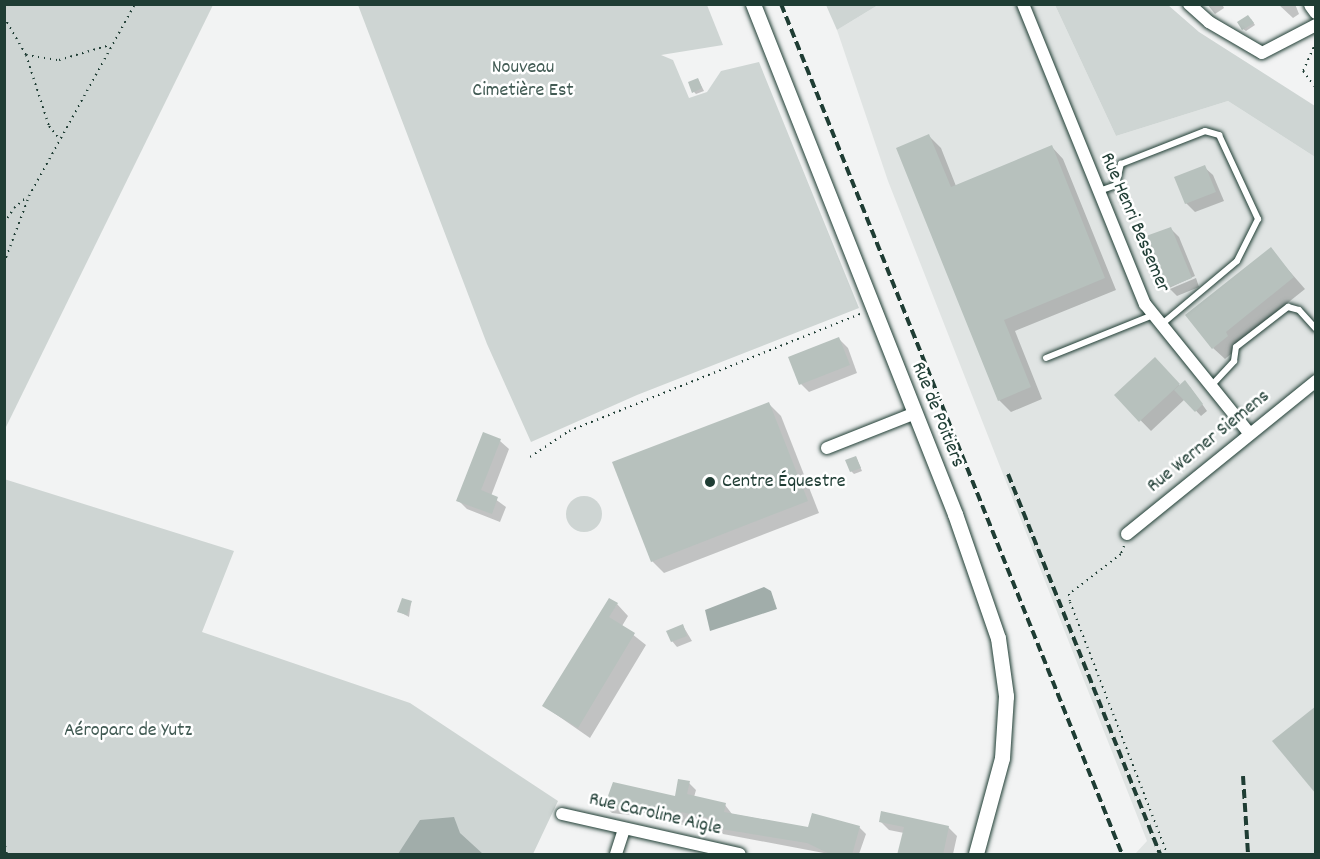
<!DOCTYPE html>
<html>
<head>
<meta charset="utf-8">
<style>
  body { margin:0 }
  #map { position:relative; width:1320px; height:859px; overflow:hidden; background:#f2f3f3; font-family:Dekko,sans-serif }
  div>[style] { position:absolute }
  .built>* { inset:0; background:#e0e4e3 }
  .green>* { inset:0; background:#ced5d3 }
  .round { border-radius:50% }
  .water>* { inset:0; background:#a1adaa }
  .shadow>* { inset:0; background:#0003 }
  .building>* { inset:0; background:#b7c1bd }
  .path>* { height:2px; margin-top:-1px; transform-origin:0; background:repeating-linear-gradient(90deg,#1f3d34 0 1.5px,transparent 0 6px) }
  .roads { filter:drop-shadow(0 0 2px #1f3d34) drop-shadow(0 0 2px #1f3d34) }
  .service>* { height:6px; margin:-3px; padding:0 3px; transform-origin:3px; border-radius:3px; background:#fff }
  .minor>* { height:12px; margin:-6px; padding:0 6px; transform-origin:6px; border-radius:6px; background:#fff }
  .tertiary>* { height:15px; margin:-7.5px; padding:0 7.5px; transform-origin:7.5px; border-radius:7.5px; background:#fff }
  .rail>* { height:4px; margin-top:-2px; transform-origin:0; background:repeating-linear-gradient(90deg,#1f3d34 0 9px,transparent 0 13.5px) }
  .dots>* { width:16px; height:16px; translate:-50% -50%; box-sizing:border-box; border:3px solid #fff; border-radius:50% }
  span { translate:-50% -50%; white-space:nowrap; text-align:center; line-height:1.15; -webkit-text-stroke:5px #fff; paint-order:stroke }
  .park-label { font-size:20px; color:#425b54 }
  .street-label { font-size:20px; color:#1f3d34 }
  .poi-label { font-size:20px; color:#1f3d34 }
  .left { translate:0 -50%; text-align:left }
  .frame { position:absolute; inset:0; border:6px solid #1f3d34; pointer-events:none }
</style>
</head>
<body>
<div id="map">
  <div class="built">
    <i style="clip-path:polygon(878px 5px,1055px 5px,1116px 136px,1228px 101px,1315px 157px,1315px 854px,1135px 854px,1147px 841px,888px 181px,837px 30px)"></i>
  </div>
  <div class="green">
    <i style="clip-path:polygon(4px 5px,213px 5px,5px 429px,4px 429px)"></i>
    <i style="clip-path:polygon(358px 5px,707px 5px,723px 45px,661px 55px,673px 60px,689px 98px,707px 92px,721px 71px,759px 62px,859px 308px,637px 395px,531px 442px,487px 344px)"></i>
    <i style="clip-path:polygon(826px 5px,878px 5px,837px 30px)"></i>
    <i style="clip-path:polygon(1055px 5px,1168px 5px,1199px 32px,1315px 106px,1315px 157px,1228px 101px,1116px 136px)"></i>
    <i style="clip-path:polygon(4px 479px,234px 551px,202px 632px,410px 703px,558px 801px,533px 854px,5px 854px)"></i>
    <i class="round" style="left:566px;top:496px;width:36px;height:36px"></i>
  </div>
  <div class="water">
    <i style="clip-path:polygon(764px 587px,771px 591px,777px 609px,710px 631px,705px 610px)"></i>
    <i style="clip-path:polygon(454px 817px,460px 833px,483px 854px,398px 854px,420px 820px)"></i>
  </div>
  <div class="shadow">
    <i style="clip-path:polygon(1207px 4px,1222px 4px,1224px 8px,1215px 14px)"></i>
    <i style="clip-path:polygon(1278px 4px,1295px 4px,1299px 14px,1293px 18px)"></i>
    <i style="clip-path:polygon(1251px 19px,1255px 25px,1246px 31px,1243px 29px)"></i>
    <i style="clip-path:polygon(698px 79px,704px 91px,696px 94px,694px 92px)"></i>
    <i style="clip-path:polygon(929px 136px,941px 148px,956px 186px,1052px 147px,1063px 159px,1116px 290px,1015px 331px,1042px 399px,1011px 412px,999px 400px)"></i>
    <i style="clip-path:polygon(1204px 167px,1213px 175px,1224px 201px,1195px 212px,1186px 203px)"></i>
    <i style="clip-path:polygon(1170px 228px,1179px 237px,1195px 276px,1169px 288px,1148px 237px)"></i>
    <i style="clip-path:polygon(1270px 249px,1305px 289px,1236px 344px,1238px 348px,1225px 359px,1213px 348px)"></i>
    <i style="clip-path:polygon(1196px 278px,1199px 287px,1177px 296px,1170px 289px)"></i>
    <i style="clip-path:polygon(839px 339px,848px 348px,857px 373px,809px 392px,801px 384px)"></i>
    <i style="clip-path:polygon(1165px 370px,1180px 386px,1190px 387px,1207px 411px,1201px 416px,1185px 399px,1151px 431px,1116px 395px)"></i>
    <i style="clip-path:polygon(769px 404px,781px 416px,819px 513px,664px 573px,652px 561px)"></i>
    <i style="clip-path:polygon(500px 441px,509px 449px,491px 496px,506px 507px,500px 522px,467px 509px,458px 500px)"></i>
    <i style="clip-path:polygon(856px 457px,862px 471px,854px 474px,851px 471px)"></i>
    <i style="clip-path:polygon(411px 603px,409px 617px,398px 611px)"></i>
    <i style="clip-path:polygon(617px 604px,628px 616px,622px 626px,646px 645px,590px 738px,544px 706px)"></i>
    <i style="clip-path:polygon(683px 626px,692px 641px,677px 647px,672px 641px)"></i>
    <i style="clip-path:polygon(689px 783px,696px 790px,694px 797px,725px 805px,732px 814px,809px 828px,859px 827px,866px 834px,859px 854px,829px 854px,723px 834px,717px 824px,688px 818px,686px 826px,638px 811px,637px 816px,612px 813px,605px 806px,613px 784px,676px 798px)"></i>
    <i style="clip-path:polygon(881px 822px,948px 827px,957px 836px,953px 854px,900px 854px,904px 833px,889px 830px)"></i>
  </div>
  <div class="building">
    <i style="clip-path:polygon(1248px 15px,1254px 23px,1242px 30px,1237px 22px)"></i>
    <i style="clip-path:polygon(698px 78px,702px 88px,692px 93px,688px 82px)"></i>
    <i style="clip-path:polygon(929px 134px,951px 187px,1052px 145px,1105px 278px,1004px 320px,1031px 387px,998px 401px,896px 148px)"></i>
    <i style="clip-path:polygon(1205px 165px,1216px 192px,1185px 204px,1174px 177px)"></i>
    <i style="clip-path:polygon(1171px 227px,1192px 278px,1167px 288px,1146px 236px)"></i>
    <i style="clip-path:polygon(1271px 247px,1294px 277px,1226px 332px,1228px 336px,1212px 349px,1185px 315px)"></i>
    <i style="clip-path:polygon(839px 337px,850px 365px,799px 385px,788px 357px)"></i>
    <i style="clip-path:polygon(1155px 357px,1180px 384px,1139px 422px,1114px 395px)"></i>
    <i style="clip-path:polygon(1185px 380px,1203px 404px,1195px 412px,1174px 390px)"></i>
    <i style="clip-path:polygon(769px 402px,808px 501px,651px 562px,612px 462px)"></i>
    <i style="clip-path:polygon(483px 432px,501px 439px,481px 490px,498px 497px,492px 514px,456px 501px)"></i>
    <i style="clip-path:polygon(856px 456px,861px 468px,850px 472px,845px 460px)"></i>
    <i style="clip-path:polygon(402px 598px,412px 601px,407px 615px,397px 612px)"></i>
    <i style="clip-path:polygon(609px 598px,618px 603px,609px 617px,635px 633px,578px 728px,542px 706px)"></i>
    <i style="clip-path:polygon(683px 624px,687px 636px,671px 642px,666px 631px)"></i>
    <i style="clip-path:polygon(1316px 706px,1316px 794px,1272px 741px)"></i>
    <i style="clip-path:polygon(678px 779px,690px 781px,687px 794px,726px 803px,724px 812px,808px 827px,812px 813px,860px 826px,852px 855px,832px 855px,807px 843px,715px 828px,716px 821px,709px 818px,681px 812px,680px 820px,650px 814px,652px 809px,631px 805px,630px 810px,604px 807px,613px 782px,675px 796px)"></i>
    <i style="clip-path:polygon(881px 811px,949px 826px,943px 855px,897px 855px,904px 827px,879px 822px)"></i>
  </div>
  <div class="path">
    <i style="left:4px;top:17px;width:44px;rotate:59.9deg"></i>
    <i style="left:26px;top:55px;width:75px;rotate:72.1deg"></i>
    <i style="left:49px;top:126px;width:14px;rotate:51deg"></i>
    <i style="left:1316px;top:42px;width:32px;rotate:114deg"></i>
    <i style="left:1303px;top:71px;width:21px;rotate:53deg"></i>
    <i style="left:26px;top:55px;width:33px;rotate:9deg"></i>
    <i style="left:59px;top:60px;width:53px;rotate:-16.4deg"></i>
    <i style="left:4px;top:223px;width:18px;rotate:-56deg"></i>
    <i style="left:14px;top:208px;width:18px;rotate:-41deg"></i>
    <i style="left:4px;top:263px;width:72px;rotate:-69.5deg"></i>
    <i style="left:29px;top:196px;width:219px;rotate:-61.1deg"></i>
    <i style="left:530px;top:457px;width:47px;rotate:-33.7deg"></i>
    <i style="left:569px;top:431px;width:316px;rotate:-21.9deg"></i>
    <i style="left:1124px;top:546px;width:9px;rotate:111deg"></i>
    <i style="left:1121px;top:554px;width:66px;rotate:142.4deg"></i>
    <i style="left:1069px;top:594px;width:8px;rotate:83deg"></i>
    <i style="left:1070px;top:602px;width:270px;rotate:68.9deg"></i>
    <i style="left:4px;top:840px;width:14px;rotate:78deg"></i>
  </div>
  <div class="roads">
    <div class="service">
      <i style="left:1099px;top:191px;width:18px;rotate:-19deg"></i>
      <i style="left:1116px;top:185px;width:22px;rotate:-77deg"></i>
      <i style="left:1121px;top:164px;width:90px;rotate:-21.4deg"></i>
      <i style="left:1205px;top:131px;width:15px;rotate:16deg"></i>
      <i style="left:1219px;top:135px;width:93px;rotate:65.1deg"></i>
      <i style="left:1258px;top:219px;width:47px;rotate:116.6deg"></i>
      <i style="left:1237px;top:261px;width:98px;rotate:140deg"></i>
      <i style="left:1046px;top:358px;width:115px;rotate:-21.9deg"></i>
      <i style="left:1211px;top:386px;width:34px;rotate:-47deg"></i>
      <i style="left:1234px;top:361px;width:14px;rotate:-82deg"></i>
      <i style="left:1236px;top:347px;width:66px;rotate:-37.6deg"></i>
      <i style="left:1288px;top:307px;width:11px;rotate:15deg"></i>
      <i style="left:1299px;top:310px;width:25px;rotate:48deg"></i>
    </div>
    <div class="minor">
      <i style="left:1023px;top:4px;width:324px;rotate:67.9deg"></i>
      <i style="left:1145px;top:304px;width:166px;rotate:51.1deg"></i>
      <i style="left:1189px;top:4px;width:27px;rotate:42deg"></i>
      <i style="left:1209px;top:22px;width:61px;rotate:30.3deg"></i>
      <i style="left:1262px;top:53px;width:61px;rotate:-27.4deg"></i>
      <i style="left:827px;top:448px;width:92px;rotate:-21.6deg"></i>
      <i style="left:1127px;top:534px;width:243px;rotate:-39deg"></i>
      <i style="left:562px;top:814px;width:182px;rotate:12.7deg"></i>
      <i style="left:616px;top:854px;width:25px;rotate:-72deg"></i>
    </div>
    <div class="tertiary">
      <i style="left:753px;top:4px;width:549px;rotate:68.39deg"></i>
      <i style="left:955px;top:514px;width:131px;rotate:70.9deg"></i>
      <i style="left:998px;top:638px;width:59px;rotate:82.1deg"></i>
      <i style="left:1006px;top:696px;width:62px;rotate:93.7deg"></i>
      <i style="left:1002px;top:758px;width:99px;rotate:105.2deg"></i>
      <i style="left:1311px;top:4px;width:9px;rotate:54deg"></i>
    </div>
  </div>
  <div class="rail">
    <i style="left:781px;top:4px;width:916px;rotate:68.14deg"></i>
    <i style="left:1008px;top:474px;width:409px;rotate:68.2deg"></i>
    <i style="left:1243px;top:776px;width:78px;rotate:86.3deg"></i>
  </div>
  <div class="dots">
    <i style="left:710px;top:482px;background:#1f3d34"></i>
  </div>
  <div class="park-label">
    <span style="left:523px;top:80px">Nouveau<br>Cimetière Est</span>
    <span style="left:128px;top:731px">Aéroparc de Yutz</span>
  </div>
  <div class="street-label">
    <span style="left:1134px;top:223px;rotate:67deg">Rue Henri Bessemer</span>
    <span style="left:937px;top:415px;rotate:68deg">Rue de Poitiers</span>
    <span style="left:1209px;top:442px;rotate:-39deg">Rue Werner Siemens</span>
    <span style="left:655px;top:815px;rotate:13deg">Rue Caroline Aigle</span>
  </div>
  <div class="poi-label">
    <span class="left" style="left:722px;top:482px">Centre Équestre</span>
  </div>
  <div class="frame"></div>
</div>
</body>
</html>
